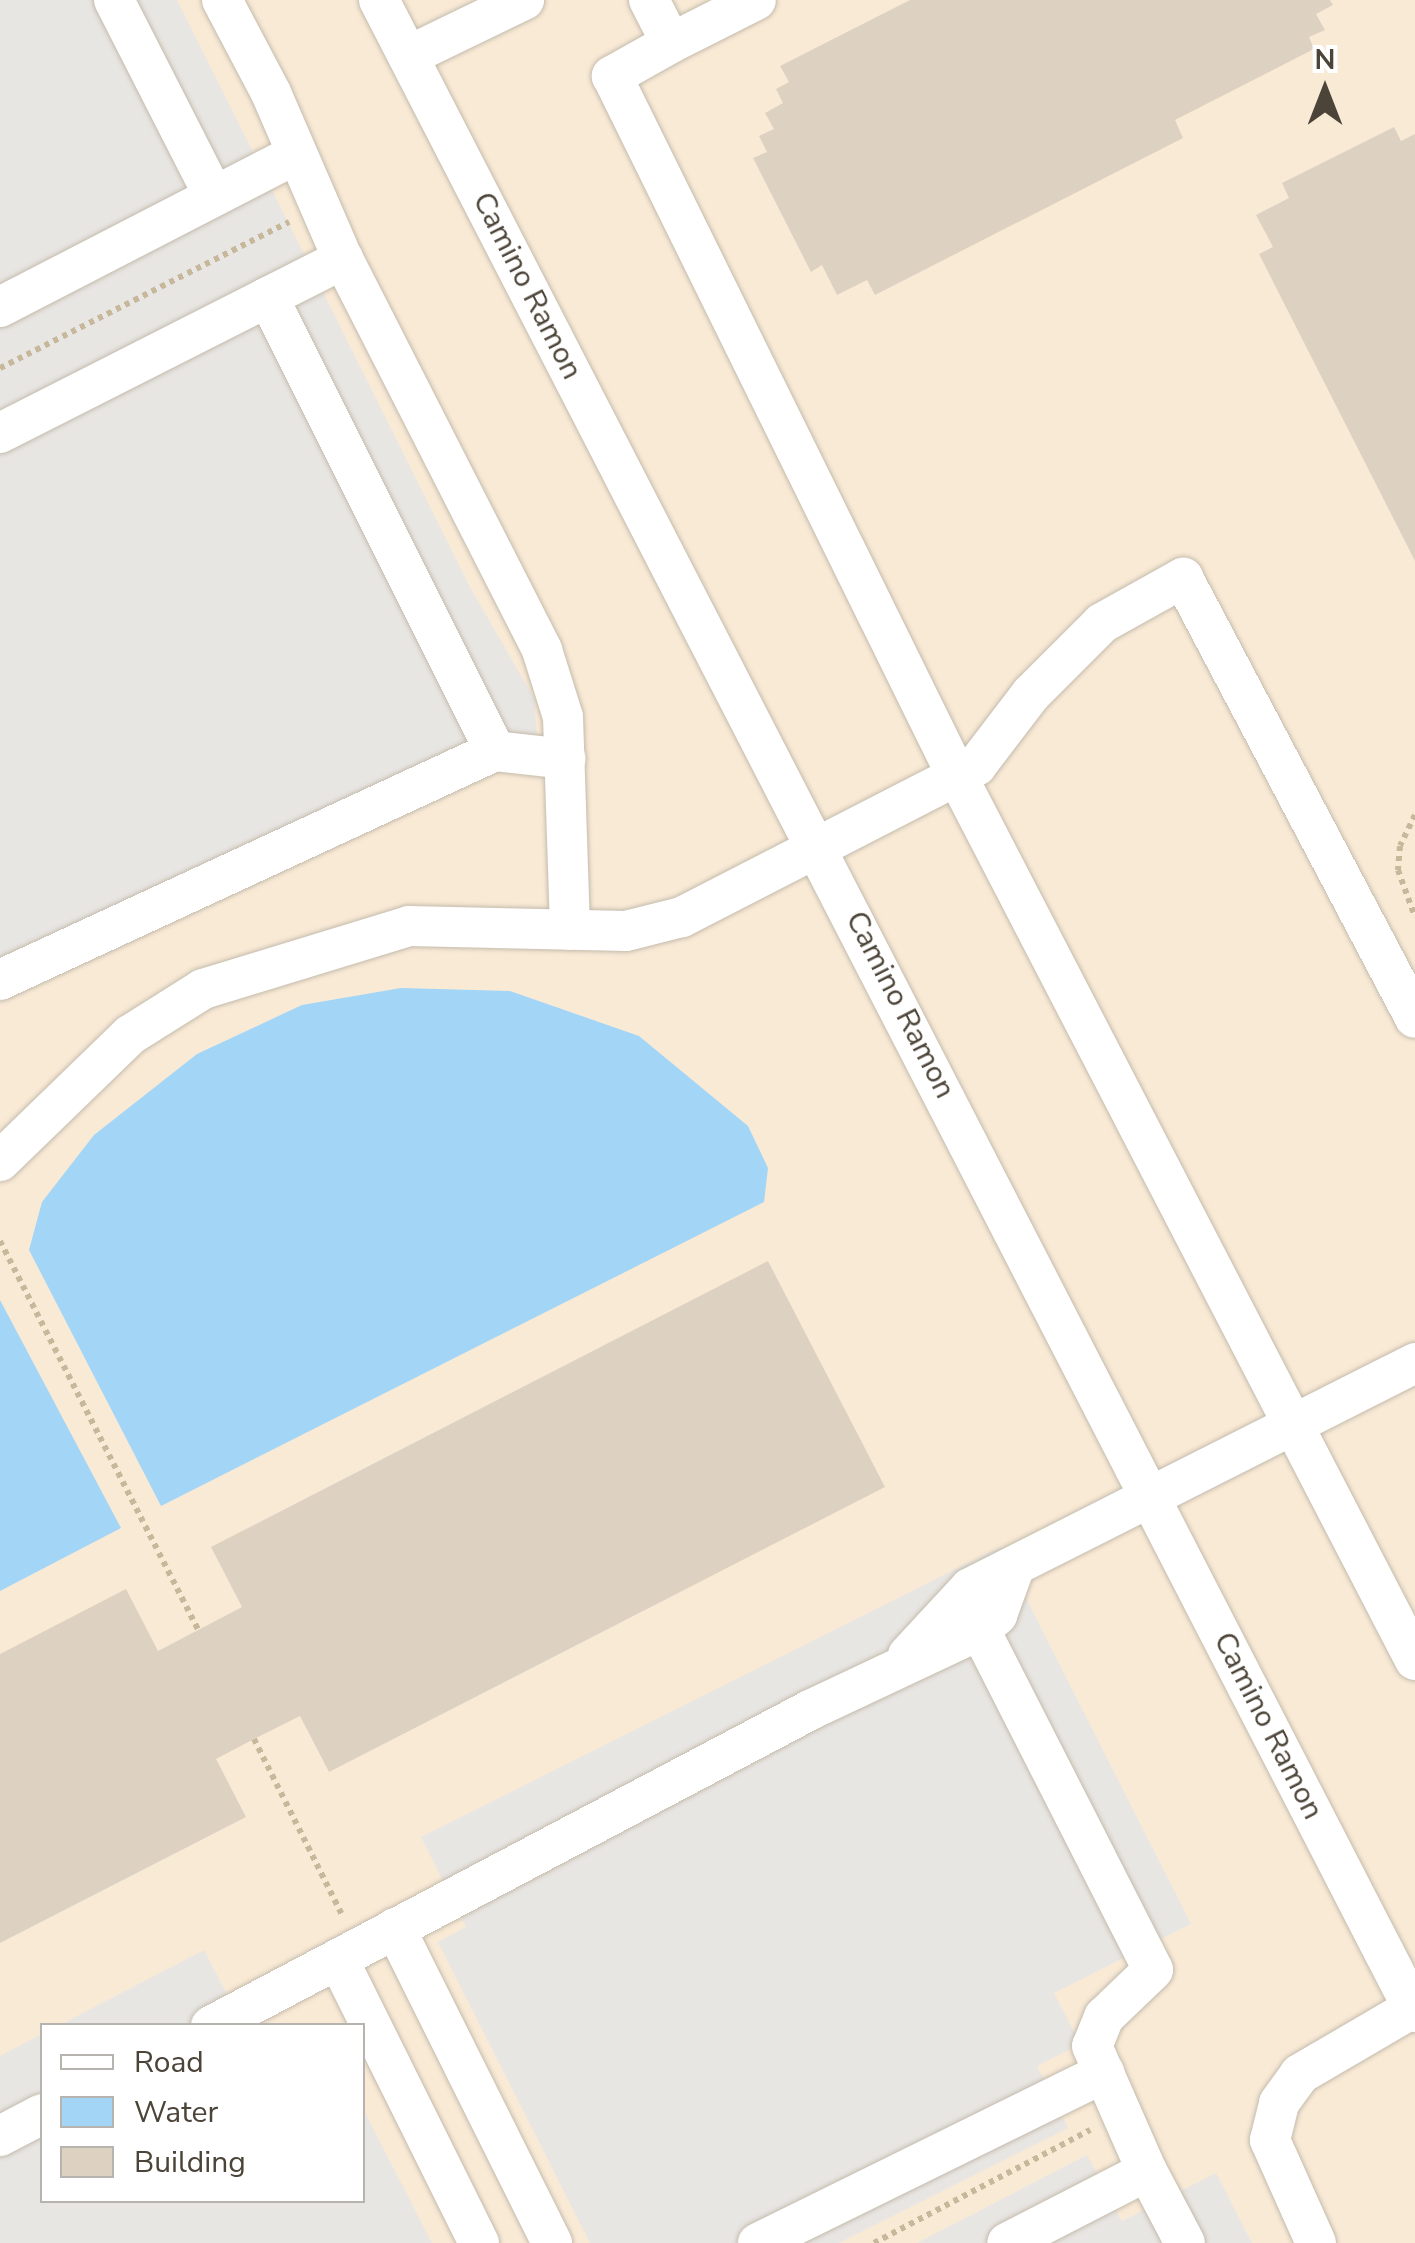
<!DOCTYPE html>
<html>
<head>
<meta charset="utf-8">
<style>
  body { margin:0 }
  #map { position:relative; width:1415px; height:2243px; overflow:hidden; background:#f7f3eb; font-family:"Nunito Sans",sans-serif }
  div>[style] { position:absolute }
  .commercial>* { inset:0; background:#f9ead6 }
  .parking>* { inset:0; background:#e8e6e3 }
  .water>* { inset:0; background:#a3d5f7 }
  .building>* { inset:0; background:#ddd2c2 }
  .path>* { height:6px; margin-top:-3px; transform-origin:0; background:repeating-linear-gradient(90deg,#c7b89c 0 5px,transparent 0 10px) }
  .roads { filter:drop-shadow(0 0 2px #c4bbac) drop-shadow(0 0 2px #c4bbac) }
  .minor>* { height:40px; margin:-20px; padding:0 20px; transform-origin:20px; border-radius:20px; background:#fff }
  span { translate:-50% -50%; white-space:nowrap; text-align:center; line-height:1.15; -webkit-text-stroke:8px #fff; paint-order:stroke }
  .street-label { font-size:30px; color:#4c4438 }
  .legend { position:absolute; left:40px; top:2023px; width:325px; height:180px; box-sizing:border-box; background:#fff; border:2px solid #b7b4af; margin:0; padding:12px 18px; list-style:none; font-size:30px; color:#4c4438 }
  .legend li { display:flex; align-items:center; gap:20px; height:50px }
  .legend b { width:50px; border:2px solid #b7b4af }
  .north { position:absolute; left:1275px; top:40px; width:100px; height:100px; -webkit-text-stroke:8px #fff; paint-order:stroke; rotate:0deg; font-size:28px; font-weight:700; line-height:40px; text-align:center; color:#4c4438 }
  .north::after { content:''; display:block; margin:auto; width:35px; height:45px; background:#4c4438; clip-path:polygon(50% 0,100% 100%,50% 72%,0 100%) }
</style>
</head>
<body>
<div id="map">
  <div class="commercial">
    <i style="clip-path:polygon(evenodd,0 0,1415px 0,1415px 2243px,0 2243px,0 0,42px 2026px,362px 2026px,362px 2200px,42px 2200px,42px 2026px)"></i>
  </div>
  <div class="parking">
    <i style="clip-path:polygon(0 0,177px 0,470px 587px,534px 698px,537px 742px,0 1002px)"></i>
    <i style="clip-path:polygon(1000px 1547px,1191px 1924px,1054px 1993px,1080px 2044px,1037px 2066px,1068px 2128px,839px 2243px,590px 2243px,438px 1942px,466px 1927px,421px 1837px)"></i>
    <i style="clip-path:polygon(204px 1950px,243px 2025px,58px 2026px)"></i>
    <i style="clip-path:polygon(42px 2034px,42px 2200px,362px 2200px,363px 2109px,432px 2243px,0 2243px,0 2056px)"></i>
    <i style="clip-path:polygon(1087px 2155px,1122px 2221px,1216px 2173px,1252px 2243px,917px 2243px)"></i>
  </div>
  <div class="water">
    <i style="clip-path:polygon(401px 988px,510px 991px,639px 1036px,748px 1126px,768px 1168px,764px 1202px,161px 1506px,29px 1250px,42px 1202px,94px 1135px,197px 1054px,302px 1005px)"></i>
    <i style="clip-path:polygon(0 1300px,121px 1528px,0 1591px)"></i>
  </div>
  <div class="building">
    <i style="clip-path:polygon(910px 0,1330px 0,1333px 5px,1316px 14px,1325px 30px,1309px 37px,1314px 49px,1175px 120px,1183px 138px,875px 295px,867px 280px,837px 295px,822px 265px,811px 272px,753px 158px,767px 152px,759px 136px,774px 129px,765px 113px,783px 103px,776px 89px,789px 82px,780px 66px)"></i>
    <i style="clip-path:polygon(1394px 127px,1401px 141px,1415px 134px,1415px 561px,1259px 254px,1273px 247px,1256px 215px,1289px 198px,1282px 183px)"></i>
    <i style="clip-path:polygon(768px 1261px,885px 1487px,329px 1772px,300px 1716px,254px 1739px,216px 1759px,246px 1817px,0 1943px,0 1654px,126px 1589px,158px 1651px,242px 1607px,211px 1547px)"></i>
  </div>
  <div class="path">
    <i style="left:0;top:368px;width:324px;rotate:-26.8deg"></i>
    <i style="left:1415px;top:815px;width:34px;rotate:116deg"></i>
    <i style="left:1400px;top:846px;width:24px;rotate:95deg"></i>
    <i style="left:1398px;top:870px;width:50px;rotate:70.1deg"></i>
    <i style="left:0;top:1241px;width:436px;rotate:63deg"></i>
    <i style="left:254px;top:1739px;width:199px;rotate:63.4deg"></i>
    <i style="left:874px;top:2243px;width:244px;rotate:-27.6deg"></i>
  </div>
  <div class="roads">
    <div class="minor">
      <i style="left:114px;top:0;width:220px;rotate:63deg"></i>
      <i style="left:222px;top:0;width:105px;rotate:62.2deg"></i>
      <i style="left:271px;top:93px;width:181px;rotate:66.6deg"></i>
      <i style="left:343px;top:259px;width:439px;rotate:63deg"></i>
      <i style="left:542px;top:650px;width:70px;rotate:72.6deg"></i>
      <i style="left:563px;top:717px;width:213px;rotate:88.1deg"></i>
      <i style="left:379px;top:0;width:2263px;rotate:62.76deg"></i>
      <i style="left:649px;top:0;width:48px;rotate:62.9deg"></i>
      <i style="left:671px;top:43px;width:95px;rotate:-26.8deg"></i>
      <i style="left:671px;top:43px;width:68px;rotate:150.8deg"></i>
      <i style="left:612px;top:76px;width:776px;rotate:63.77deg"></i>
      <i style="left:955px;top:772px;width:1000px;rotate:62.62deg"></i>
      <i style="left:408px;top:56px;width:129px;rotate:-25.8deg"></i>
      <i style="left:268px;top:297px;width:508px;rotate:63.43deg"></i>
      <i style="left:0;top:307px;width:333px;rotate:-27.3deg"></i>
      <i style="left:0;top:433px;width:385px;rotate:-26.9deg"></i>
      <i style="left:0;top:980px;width:545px;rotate:-24.83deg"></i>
      <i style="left:495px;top:751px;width:71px;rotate:6.4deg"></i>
      <i style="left:0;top:1161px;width:181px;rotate:-44.1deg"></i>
      <i style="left:130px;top:1035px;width:86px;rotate:-32.2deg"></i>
      <i style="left:203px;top:989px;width:215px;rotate:-17deg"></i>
      <i style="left:409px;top:926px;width:217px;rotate:1.3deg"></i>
      <i style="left:626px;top:931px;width:58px;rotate:-14deg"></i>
      <i style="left:682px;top:917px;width:331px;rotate:-27.2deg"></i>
      <i style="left:976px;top:766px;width:91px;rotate:-52.6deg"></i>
      <i style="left:1031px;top:694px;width:100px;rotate:-45deg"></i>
      <i style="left:1102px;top:623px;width:93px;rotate:-29.1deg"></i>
      <i style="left:1183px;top:578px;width:497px;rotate:62.2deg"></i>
      <i style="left:980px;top:1630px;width:381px;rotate:63deg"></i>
      <i style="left:1153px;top:1970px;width:68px;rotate:136.2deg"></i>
      <i style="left:1104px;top:2017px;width:31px;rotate:112deg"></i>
      <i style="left:1092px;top:2046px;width:137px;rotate:66.3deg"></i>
      <i style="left:1147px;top:2171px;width:157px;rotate:152.8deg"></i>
      <i style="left:908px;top:1655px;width:91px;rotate:-47.2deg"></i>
      <i style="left:970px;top:1588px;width:499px;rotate:-26.8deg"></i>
      <i style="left:395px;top:1928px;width:352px;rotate:63.5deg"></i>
      <i style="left:338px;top:1959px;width:317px;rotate:63.6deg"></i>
      <i style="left:211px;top:2026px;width:677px;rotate:-27.81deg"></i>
      <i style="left:810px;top:1710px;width:188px;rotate:-25.2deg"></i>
      <i style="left:980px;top:1630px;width:23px;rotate:-41deg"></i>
      <i style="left:997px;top:1615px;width:47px;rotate:-70deg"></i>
      <i style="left:0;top:2136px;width:47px;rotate:-27.6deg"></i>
      <i style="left:1147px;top:2171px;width:81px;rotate:62.2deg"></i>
      <i style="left:758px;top:2243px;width:386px;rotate:-26.2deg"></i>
      <i style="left:1316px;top:2243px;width:113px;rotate:-114.1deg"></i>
      <i style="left:1270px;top:2140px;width:38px;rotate:-76deg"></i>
      <i style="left:1279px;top:2103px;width:36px;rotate:-54deg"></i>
      <i style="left:1300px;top:2074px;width:131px;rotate:-30.3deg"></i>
    </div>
  </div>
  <div class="street-label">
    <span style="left:527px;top:286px;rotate:63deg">Camino Ramon</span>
    <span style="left:900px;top:1005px;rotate:63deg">Camino Ramon</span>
    <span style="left:1268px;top:1726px;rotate:63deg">Camino Ramon</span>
  </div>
  <ul class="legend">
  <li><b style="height:12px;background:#fff"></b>Road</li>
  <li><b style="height:28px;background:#a3d5f7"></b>Water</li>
  <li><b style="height:28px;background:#ddd2c2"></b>Building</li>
  </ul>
  <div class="north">N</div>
</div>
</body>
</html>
